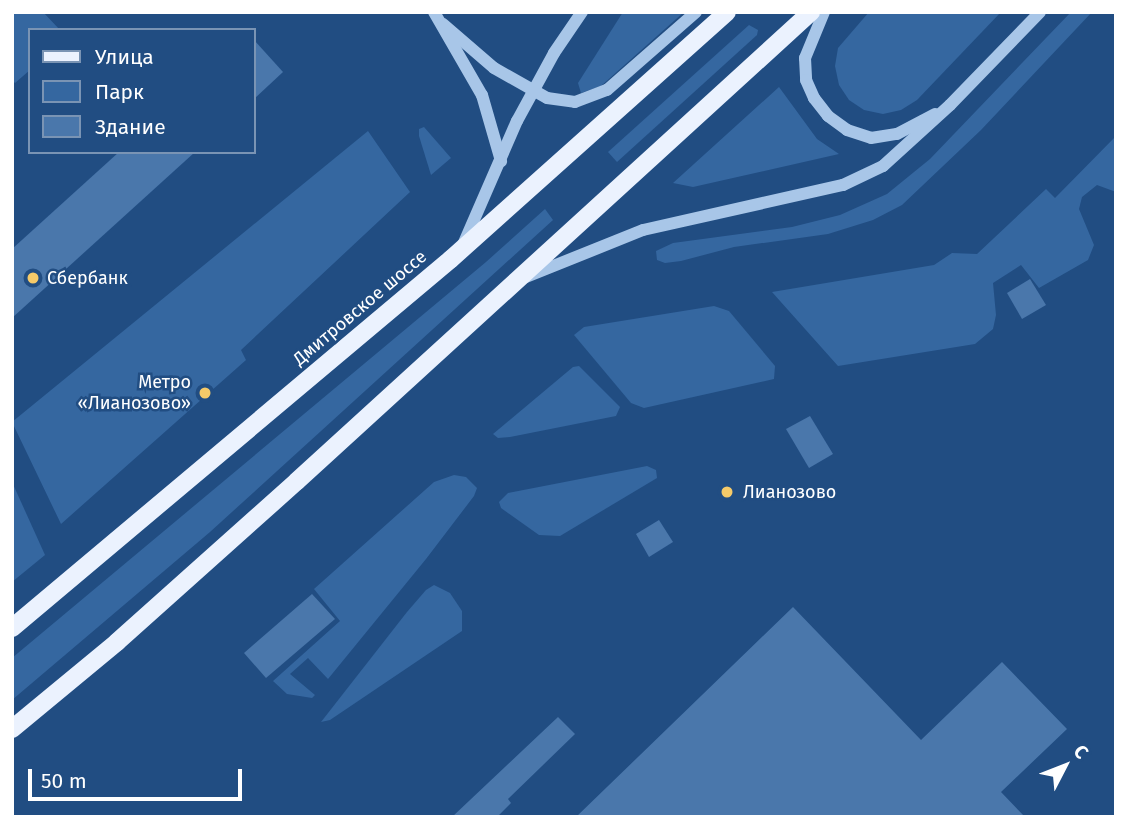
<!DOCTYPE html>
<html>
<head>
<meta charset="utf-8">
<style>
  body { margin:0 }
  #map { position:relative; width:1128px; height:829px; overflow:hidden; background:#214d82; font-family:"Fira Sans",sans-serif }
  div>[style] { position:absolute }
  .green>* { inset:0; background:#3567a0 }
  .building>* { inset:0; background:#4a77ab }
  .tertiary>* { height:12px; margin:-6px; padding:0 6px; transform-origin:6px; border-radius:6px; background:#a8c6e8 }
  .primary>* { height:18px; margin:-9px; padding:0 9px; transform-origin:9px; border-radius:9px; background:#ebf2fe }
  .dots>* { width:19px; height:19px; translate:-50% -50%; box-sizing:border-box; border:4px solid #214d82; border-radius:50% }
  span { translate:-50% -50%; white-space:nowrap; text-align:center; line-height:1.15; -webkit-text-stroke:5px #214d82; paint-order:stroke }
  .poi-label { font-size:18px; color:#fff }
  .left { translate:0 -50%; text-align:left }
  .right { translate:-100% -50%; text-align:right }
  .street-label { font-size:18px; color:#fff }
  .frame { position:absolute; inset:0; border:14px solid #fff; pointer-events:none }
  .legend { position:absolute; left:28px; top:28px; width:228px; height:126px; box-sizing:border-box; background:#214d82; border:2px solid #7a94b4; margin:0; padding:9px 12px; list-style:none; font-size:21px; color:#fff }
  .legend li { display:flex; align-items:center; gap:14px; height:35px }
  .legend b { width:35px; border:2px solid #7a94b4 }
  .north { position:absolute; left:1030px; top:731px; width:70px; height:70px; -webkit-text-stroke:5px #214d82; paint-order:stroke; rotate:48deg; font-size:19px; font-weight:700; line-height:28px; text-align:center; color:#fff }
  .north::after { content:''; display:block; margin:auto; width:24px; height:32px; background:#fff; clip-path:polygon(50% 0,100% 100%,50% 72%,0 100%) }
  .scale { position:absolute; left:28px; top:769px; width:214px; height:32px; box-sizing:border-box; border:4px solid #fff; border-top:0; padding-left:9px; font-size:21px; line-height:24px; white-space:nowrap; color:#fff; -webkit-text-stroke:5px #214d82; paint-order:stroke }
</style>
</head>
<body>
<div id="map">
  <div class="green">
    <i style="clip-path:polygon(12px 12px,43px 12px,60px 30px,30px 30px,30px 70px,15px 83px,12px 80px)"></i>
    <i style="clip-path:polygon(623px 12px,684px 12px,601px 86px,581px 93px,578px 83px)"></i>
    <i style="clip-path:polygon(869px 12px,1001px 12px,917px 100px,901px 110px,883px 114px,864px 110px,849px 100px,839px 85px,835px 66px,838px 48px)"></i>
    <i style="clip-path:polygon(1071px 12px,1092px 12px,981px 130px,902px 205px,873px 220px,828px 234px,734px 247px,681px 261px,665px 263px,657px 260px,656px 251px,673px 243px,792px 227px,840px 215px,887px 194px,930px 159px)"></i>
    <i style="clip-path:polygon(749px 25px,758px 30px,757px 35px,617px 162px,608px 152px)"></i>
    <i style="clip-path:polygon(779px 87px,817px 139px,839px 154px,693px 187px,673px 183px)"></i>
    <i style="clip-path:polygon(424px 127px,451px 158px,431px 175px,419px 136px,419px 129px)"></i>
    <i style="clip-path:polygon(368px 131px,410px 192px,241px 350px,246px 360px,61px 524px,12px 422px)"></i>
    <i style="clip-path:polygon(1116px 136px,1116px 192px,1097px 185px,1082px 197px,1079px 209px,1094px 245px,1088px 260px,1039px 288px,1021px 265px,993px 283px,996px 315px,993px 329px,975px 344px,838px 366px,772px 292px,934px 265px,952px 253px,977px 254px,1046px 189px,1055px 198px)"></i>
    <i style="clip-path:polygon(545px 209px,553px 220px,210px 532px,12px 700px,12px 658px,486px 262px)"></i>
    <i style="clip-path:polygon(714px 306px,729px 311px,775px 366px,774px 379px,644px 408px,631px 403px,574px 335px,584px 327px)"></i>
    <i style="clip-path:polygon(579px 366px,620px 407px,616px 416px,510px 437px,498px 438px,493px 434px,573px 367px)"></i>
    <i style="clip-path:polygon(647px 466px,656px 470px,657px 478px,560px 536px,539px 535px,501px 508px,499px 502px,508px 493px)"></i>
    <i style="clip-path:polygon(454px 475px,466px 477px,477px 488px,474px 496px,426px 559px,328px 679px,308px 658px,290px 674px,315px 695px,312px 698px,287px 694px,273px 681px,340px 621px,314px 589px,434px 482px)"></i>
    <i style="clip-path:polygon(12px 482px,45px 555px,12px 582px)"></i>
    <i style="clip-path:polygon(434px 585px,450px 593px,462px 611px,462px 631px,330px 720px,321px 722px,407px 612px,426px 590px)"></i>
  </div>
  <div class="building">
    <i style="clip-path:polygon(254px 40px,283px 72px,254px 99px)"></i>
    <i style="clip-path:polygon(119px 152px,195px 152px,12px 318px,12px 249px)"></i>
    <i style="clip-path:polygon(1030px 279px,1046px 305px,1022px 319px,1007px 293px)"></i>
    <i style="clip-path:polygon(810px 416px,833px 454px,809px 468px,786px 429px)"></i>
    <i style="clip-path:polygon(659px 520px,673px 542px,649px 557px,636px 534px)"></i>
    <i style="clip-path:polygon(312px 594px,335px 619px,266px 678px,244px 653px)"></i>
    <i style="clip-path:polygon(793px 607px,921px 740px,1002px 662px,1067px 729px,1001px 792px,1025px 817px,576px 817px)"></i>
    <i style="clip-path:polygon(558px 717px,575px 734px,508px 799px,511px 803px,497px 817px,452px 817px)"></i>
  </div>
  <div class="tertiary">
    <i style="left:434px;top:12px;width:96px;rotate:60deg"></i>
    <i style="left:482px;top:95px;width:69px;rotate:73.9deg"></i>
    <i style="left:824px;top:12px;width:50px;rotate:112.4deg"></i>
    <i style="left:805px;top:58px;width:22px;rotate:87deg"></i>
    <i style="left:806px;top:80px;width:20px;rotate:66deg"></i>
    <i style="left:814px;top:98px;width:23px;rotate:52deg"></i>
    <i style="left:828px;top:116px;width:24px;rotate:36deg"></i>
    <i style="left:847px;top:130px;width:25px;rotate:18deg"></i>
    <i style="left:871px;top:138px;width:26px;rotate:-9deg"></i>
    <i style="left:897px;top:134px;width:43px;rotate:-27.8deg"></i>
    <i style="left:443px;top:24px;width:67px;rotate:40.8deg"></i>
    <i style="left:494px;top:68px;width:61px;rotate:29.5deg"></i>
    <i style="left:547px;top:98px;width:28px;rotate:8deg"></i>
    <i style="left:575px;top:102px;width:34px;rotate:-21deg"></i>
    <i style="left:607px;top:90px;width:118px;rotate:-41.2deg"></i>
    <i style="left:463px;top:245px;width:135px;rotate:-66.5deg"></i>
    <i style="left:517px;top:121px;width:77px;rotate:-61.4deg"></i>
    <i style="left:554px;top:53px;width:50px;rotate:-55.7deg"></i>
    <i style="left:526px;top:277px;width:126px;rotate:-21.9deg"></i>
    <i style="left:643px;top:230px;width:205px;rotate:-12.7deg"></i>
    <i style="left:843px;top:185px;width:44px;rotate:-25.4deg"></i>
    <i style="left:883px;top:166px;width:91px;rotate:-42.3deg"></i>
    <i style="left:950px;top:105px;width:129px;rotate:-45.9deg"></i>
  </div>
  <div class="primary">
    <i style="left:12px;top:628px;width:573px;rotate:-40.05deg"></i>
    <i style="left:451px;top:259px;width:370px;rotate:-41.8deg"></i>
    <i style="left:12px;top:729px;width:136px;rotate:-39.6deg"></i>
    <i style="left:117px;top:642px;width:241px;rotate:-41.8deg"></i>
    <i style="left:297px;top:481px;width:696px;rotate:-42.38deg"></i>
  </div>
  <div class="dots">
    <i style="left:33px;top:278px;background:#f5ca69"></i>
    <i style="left:205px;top:393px;background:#f5ca69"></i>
    <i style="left:727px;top:492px;background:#f5ca69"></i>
  </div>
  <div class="poi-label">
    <span class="left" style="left:47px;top:278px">Сбербанк</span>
    <span class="right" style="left:191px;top:393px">Метро<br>«Лианозово»</span>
    <span class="left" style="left:743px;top:492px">Лианозово</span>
  </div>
  <div class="street-label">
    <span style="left:360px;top:308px;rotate:-40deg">Дмитровское шоссе</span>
  </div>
  <div class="frame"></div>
  <ul class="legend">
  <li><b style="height:9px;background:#ebf2fe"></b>Улица</li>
  <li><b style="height:19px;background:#3567a0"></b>Парк</li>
  <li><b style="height:19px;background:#4a77ab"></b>Здание</li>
  </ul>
  <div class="north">С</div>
  <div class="scale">50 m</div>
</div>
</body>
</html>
